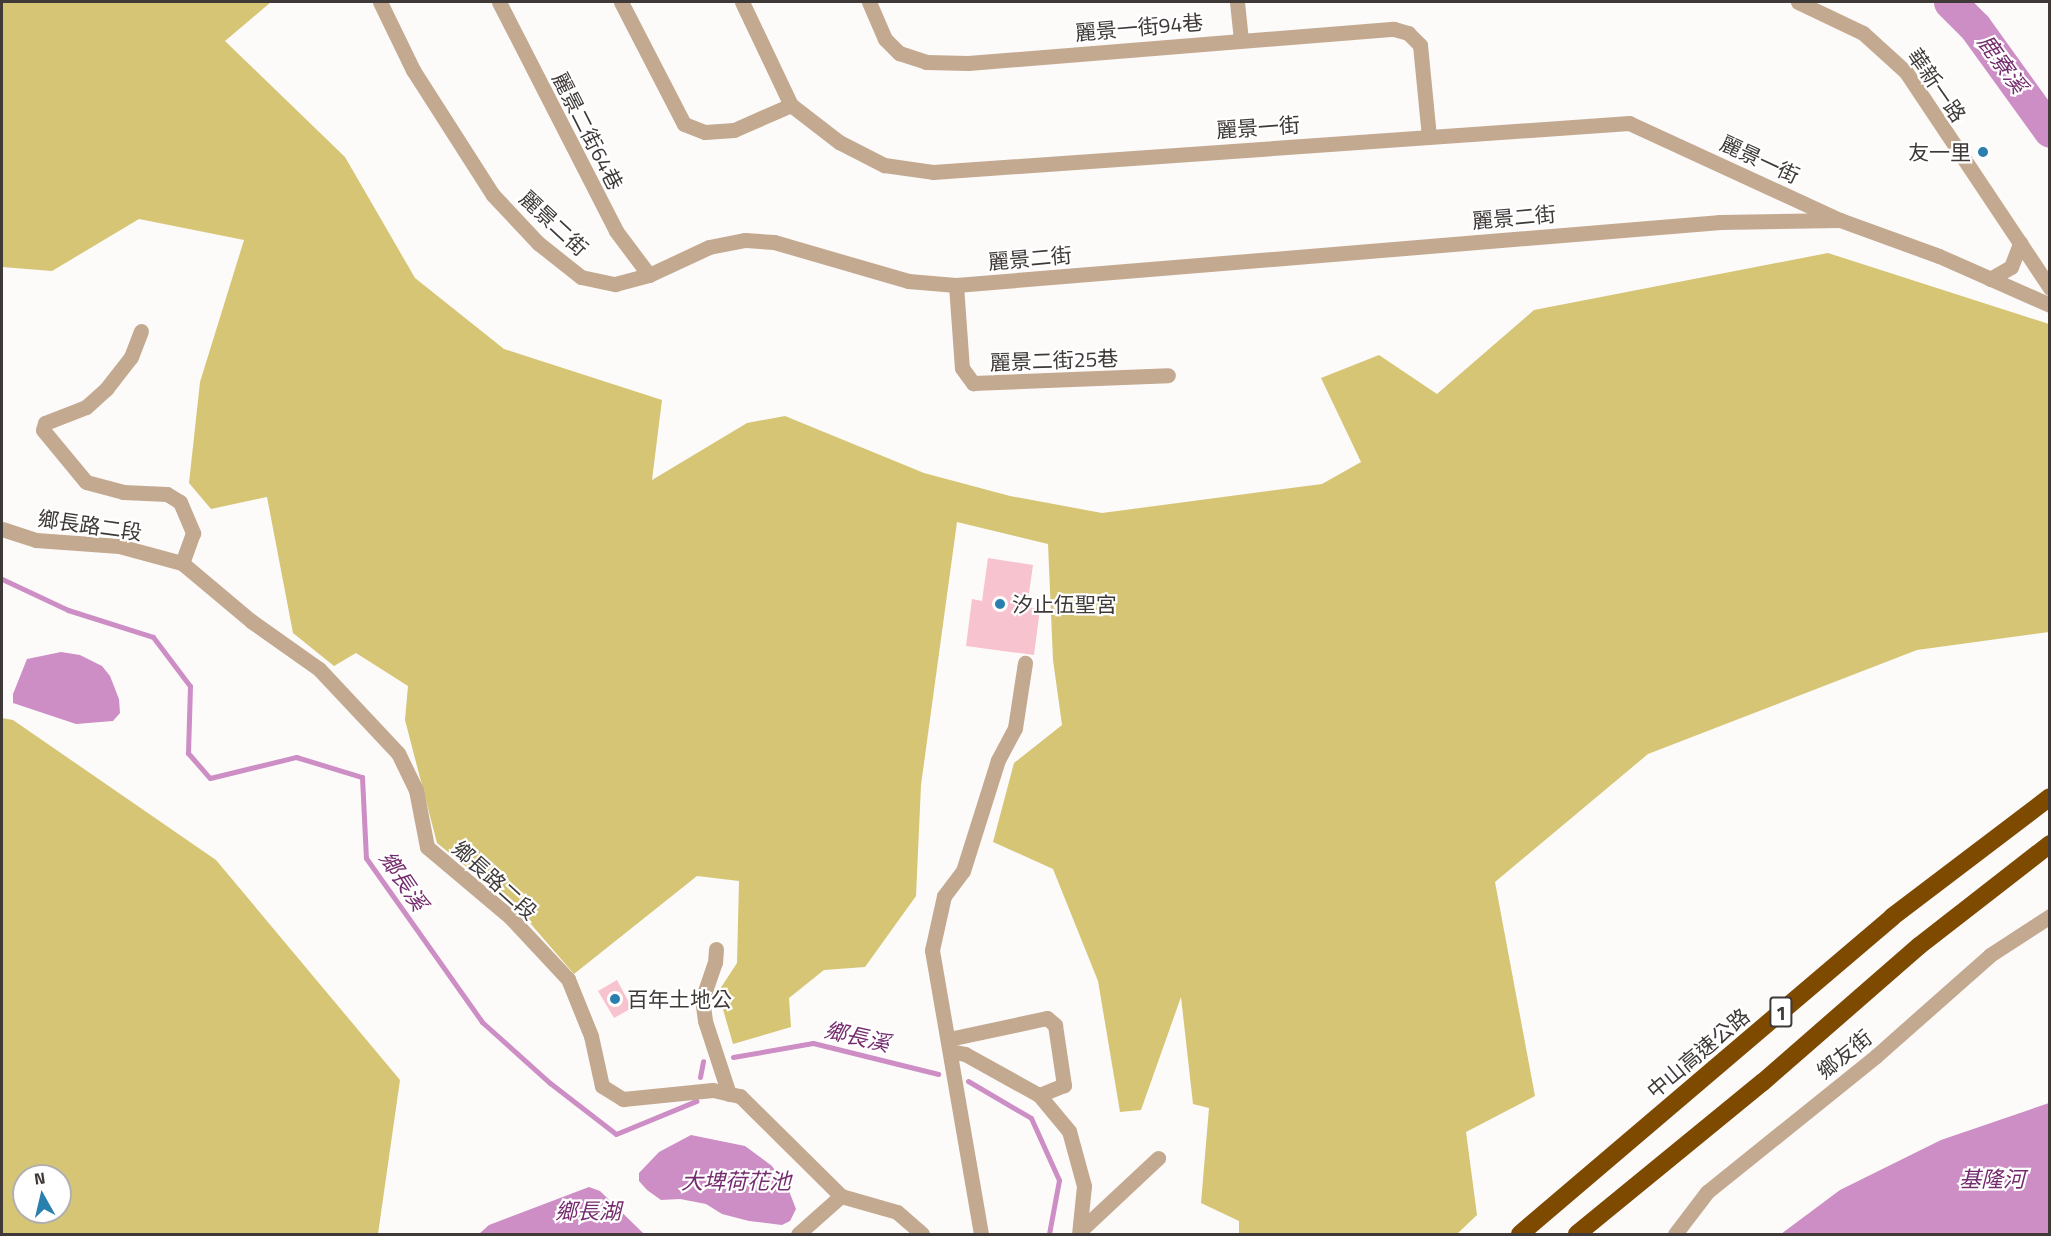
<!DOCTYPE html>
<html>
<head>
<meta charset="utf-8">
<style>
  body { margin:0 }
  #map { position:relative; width:2051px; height:1236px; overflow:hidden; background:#fdfafa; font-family:"Titillium Web","Noto Sans TC",sans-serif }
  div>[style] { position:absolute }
  .forest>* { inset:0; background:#d6c575 }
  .water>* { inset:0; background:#cc8ec4 }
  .stream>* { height:5px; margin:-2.5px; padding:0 2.5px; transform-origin:2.5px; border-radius:2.5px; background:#cc8ec4 }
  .river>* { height:33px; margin:-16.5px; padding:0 16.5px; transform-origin:16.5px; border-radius:16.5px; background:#cc8ec4 }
  .building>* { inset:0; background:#f7c3cf }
  .minor>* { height:15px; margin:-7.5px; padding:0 7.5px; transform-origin:7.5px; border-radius:7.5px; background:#c3a990 }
  .highway>* { height:18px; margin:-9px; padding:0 9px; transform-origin:9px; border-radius:9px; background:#7d4a00 }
  .dots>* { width:16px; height:16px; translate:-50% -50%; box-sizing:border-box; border:3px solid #fff; border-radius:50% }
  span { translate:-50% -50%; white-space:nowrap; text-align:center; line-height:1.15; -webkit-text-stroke:4.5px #fff; paint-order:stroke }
  .shield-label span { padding:2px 4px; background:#fff; border:2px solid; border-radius:4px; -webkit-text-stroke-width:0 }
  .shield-label { font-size:20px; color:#3f3938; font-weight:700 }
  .street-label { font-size:21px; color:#3f3938 }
  .poi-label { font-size:21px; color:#3f3938 }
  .right { translate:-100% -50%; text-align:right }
  .left { translate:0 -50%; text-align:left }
  .water-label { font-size:22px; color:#752c6e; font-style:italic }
  .frame { position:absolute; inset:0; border:3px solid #3f3938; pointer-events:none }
  .north { position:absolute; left:12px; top:1164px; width:60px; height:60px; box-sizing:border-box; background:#fff; border:2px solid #b2b0af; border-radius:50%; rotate:352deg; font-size:16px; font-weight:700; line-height:24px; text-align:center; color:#3f3938 }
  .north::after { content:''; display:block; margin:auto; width:21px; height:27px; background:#2980af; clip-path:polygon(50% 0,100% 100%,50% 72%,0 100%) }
</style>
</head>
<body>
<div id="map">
  <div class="forest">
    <i style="clip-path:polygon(2px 2px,271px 2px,225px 41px,345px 157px,415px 278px,504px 349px,662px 400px,652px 480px,747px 423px,785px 416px,924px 473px,1010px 496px,1102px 513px,1322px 484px,1361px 462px,1321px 378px,1379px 355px,1437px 394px,1534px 310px,1828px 253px,2049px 324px,2049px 632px,1917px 650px,1648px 754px,1495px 882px,1535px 1096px,1466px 1132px,1477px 1215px,1457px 1234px,1239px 1234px,1239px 1221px,1201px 1203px,1209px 1108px,1193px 1104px,1181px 997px,1141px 1110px,1120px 1112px,1098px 981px,1053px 869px,993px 842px,1014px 763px,1062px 725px,1053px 660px,1048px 544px,957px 522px,921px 785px,916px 896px,865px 967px,824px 970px,789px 998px,791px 1027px,733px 1044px,718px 992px,737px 963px,739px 881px,697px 876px,574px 974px,517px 908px,437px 843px,405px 720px,408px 686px,356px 653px,334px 666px,293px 633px,267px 497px,211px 509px,189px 483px,200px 382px,244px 240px,139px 219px,52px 271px,2px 267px)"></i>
    <i style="clip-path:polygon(evenodd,2px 718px,13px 720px,216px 860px,400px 1080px,378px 1234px,2px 1234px,2px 718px,24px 1176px,60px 1176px,60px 1212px,24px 1212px,24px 1176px)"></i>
  </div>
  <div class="water">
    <i style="clip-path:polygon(61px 652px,80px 655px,102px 666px,110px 676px,119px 699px,120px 713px,113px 721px,76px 724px,13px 703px,13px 694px,27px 659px)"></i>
    <i style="clip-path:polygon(2049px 1103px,2049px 1234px,1781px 1234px,1840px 1190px,1941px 1140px)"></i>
    <i style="clip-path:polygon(691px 1135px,745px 1146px,772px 1166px,789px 1191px,796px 1209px,790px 1221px,782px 1225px,749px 1221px,722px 1214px,706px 1204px,680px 1199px,661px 1200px,647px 1190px,639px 1181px,639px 1173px,659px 1152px)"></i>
    <i style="clip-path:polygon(589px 1187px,600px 1191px,644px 1234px,479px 1234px,489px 1225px)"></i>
  </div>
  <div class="stream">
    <i style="left:2px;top:579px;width:73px;rotate:25.2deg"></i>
    <i style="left:68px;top:610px;width:89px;rotate:17.6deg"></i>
    <i style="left:153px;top:637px;width:61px;rotate:52.9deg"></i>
    <i style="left:190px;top:686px;width:67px;rotate:91.7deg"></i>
    <i style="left:188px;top:753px;width:33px;rotate:49deg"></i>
    <i style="left:210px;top:778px;width:89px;rotate:-13.7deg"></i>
    <i style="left:296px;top:757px;width:69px;rotate:16.9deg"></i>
    <i style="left:362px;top:777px;width:81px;rotate:87.2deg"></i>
    <i style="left:366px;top:858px;width:201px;rotate:54.7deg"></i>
    <i style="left:482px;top:1022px;width:91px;rotate:41.9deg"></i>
    <i style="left:550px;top:1083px;width:83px;rotate:37.7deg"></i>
    <i style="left:616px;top:1134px;width:87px;rotate:-22.4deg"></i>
    <i style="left:733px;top:1057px;width:81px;rotate:-9.9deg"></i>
    <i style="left:813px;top:1043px;width:129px;rotate:13.9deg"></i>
    <i style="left:700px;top:1077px;width:16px;rotate:-79deg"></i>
    <i style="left:968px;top:1081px;width:73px;rotate:30.4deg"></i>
    <i style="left:1031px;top:1118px;width:68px;rotate:65.7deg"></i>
    <i style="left:1059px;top:1180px;width:55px;rotate:100.5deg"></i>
  </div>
  <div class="river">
    <i style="left:1950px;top:2px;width:35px;rotate:45deg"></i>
    <i style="left:1975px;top:27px;width:128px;rotate:54.2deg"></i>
  </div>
  <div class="building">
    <i style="clip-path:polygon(988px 558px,1033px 565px,1027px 607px,1040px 609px,1034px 655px,966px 646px,972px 599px,982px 601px)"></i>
    <i style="clip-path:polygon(617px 980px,632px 1008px,614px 1018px,598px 991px)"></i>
  </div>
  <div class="minor">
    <i style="left:380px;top:2px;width:76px;rotate:64.1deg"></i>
    <i style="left:413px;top:70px;width:148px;rotate:57.4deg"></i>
    <i style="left:493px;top:195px;width:66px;rotate:46.8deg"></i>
    <i style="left:538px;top:243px;width:55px;rotate:38.3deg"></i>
    <i style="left:581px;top:277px;width:35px;rotate:12deg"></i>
    <i style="left:615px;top:284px;width:35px;rotate:-15deg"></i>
    <i style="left:649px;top:275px;width:66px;rotate:-25deg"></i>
    <i style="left:709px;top:247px;width:37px;rotate:-11deg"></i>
    <i style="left:745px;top:240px;width:29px;rotate:4deg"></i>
    <i style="left:774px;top:242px;width:140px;rotate:16.2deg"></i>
    <i style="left:908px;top:281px;width:48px;rotate:4.8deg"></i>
    <i style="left:956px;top:285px;width:767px;rotate:-4.71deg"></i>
    <i style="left:1720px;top:222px;width:120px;rotate:-1deg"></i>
    <i style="left:499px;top:2px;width:257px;rotate:62.9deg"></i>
    <i style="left:616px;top:231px;width:55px;rotate:53.1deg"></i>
    <i style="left:621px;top:2px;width:137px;rotate:62.7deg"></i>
    <i style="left:684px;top:124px;width:22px;rotate:21deg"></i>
    <i style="left:705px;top:132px;width:29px;rotate:-4deg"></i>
    <i style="left:734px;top:130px;width:62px;rotate:-23.7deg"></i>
    <i style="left:742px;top:2px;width:114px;rotate:64.6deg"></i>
    <i style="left:791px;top:105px;width:61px;rotate:37.6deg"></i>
    <i style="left:839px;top:142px;width:51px;rotate:27.1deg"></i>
    <i style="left:884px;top:165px;width:49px;rotate:8.1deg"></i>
    <i style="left:933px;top:172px;width:698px;rotate:-4.03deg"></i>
    <i style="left:1629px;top:123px;width:232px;rotate:24.7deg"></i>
    <i style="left:1840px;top:220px;width:105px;rotate:20deg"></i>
    <i style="left:1939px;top:256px;width:121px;rotate:23.8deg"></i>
    <i style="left:869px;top:2px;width:40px;rotate:66.6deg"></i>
    <i style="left:885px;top:39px;width:20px;rotate:45deg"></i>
    <i style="left:899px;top:53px;width:28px;rotate:18deg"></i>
    <i style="left:926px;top:62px;width:42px;rotate:1.4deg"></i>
    <i style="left:968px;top:63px;width:427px;rotate:-4.6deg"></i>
    <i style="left:1394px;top:29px;width:15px;rotate:16deg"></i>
    <i style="left:1408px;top:33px;width:17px;rotate:45deg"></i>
    <i style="left:1420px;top:45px;width:91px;rotate:84.4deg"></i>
    <i style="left:1237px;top:2px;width:37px;rotate:84deg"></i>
    <i style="left:1798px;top:2px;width:72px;rotate:25.5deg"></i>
    <i style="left:1863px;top:33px;width:58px;rotate:42.2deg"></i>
    <i style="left:1906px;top:72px;width:260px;rotate:56.3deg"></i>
    <i style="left:1990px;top:279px;width:24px;rotate:-30deg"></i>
    <i style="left:2011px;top:267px;width:26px;rotate:-69deg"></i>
    <i style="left:956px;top:285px;width:83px;rotate:85.9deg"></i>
    <i style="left:962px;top:368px;width:19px;rotate:54deg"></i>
    <i style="left:973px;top:383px;width:195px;rotate:-2.3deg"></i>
    <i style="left:141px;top:331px;width:28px;rotate:111deg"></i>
    <i style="left:131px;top:357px;width:41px;rotate:128deg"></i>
    <i style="left:106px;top:389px;width:27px;rotate:138deg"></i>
    <i style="left:86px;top:407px;width:44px;rotate:158.7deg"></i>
    <i style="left:45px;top:423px;width:7px;rotate:106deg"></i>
    <i style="left:43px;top:430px;width:67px;rotate:50.4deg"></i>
    <i style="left:86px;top:482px;width:38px;rotate:15deg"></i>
    <i style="left:123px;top:492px;width:44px;rotate:2.6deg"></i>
    <i style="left:167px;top:494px;width:15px;rotate:32deg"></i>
    <i style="left:180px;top:502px;width:34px;rotate:67deg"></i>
    <i style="left:193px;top:533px;width:32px;rotate:110deg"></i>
    <i style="left:2px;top:529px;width:36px;rotate:18deg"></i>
    <i style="left:36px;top:540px;width:83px;rotate:4.1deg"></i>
    <i style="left:119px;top:546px;width:65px;rotate:15.1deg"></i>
    <i style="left:182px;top:563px;width:90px;rotate:40deg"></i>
    <i style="left:251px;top:621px;width:83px;rotate:35.2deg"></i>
    <i style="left:319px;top:669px;width:115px;rotate:46.8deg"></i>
    <i style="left:398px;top:753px;width:41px;rotate:64.1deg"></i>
    <i style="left:416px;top:790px;width:58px;rotate:79.1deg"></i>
    <i style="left:427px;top:847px;width:109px;rotate:40.1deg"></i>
    <i style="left:510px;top:917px;width:85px;rotate:46.9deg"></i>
    <i style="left:568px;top:979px;width:61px;rotate:68deg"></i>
    <i style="left:591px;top:1036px;width:51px;rotate:77.6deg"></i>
    <i style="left:602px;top:1086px;width:25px;rotate:32deg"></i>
    <i style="left:623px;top:1099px;width:90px;rotate:-5.7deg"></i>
    <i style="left:713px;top:1090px;width:28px;rotate:13deg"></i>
    <i style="left:740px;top:1096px;width:142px;rotate:44.7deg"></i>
    <i style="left:841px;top:1196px;width:58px;rotate:15.9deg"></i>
    <i style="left:897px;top:1212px;width:33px;rotate:41deg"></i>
    <i style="left:716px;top:949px;width:13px;rotate:94deg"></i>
    <i style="left:715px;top:962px;width:39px;rotate:109deg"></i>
    <i style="left:702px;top:999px;width:22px;rotate:82deg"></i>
    <i style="left:705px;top:1021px;width:77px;rotate:71.8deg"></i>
    <i style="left:949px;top:1039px;width:100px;rotate:-12.1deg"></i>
    <i style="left:1047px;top:1018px;width:11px;rotate:41deg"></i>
    <i style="left:1055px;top:1025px;width:61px;rotate:81.5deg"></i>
    <i style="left:1064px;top:1085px;width:27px;rotate:158deg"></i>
    <i style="left:950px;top:1051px;width:15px;rotate:11deg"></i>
    <i style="left:965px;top:1054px;width:85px;rotate:29deg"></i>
    <i style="left:1039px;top:1095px;width:47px;rotate:50.2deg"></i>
    <i style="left:1069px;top:1131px;width:57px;rotate:74.7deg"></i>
    <i style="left:1084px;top:1186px;width:48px;rotate:95.9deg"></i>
    <i style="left:1080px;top:1231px;width:107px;rotate:-43.1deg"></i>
    <i style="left:798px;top:1234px;width:57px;rotate:-41.5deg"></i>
    <i style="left:981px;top:1234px;width:288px;rotate:-99.8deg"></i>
    <i style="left:932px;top:950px;width:55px;rotate:-77.5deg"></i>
    <i style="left:944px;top:896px;width:31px;rotate:-53deg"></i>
    <i style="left:963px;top:871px;width:116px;rotate:-72.5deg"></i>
    <i style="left:998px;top:760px;width:36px;rotate:-62deg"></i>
    <i style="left:1015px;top:728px;width:66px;rotate:-81.3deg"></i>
    <i style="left:1675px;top:1234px;width:53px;rotate:-52.7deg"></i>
    <i style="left:1707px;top:1192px;width:217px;rotate:-38.8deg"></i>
    <i style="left:1876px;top:1056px;width:152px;rotate:-41.5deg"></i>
    <i style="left:1990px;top:955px;width:72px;rotate:-33deg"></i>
  </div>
  <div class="highway">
    <i style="left:1520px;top:1234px;width:489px;rotate:-40.4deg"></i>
    <i style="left:1892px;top:917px;width:198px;rotate:-37.2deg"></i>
    <i style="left:1577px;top:1234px;width:240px;rotate:-39.3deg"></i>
    <i style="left:1763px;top:1082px;width:207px;rotate:-41.1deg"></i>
    <i style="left:1919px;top:946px;width:166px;rotate:-37.9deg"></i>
  </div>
  <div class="dots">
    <i style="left:1983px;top:152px;background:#2980af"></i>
    <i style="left:1000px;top:604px;background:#2980af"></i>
    <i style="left:615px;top:999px;background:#2980af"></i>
  </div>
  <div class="shield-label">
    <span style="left:1781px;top:1012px">1</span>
  </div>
  <div class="street-label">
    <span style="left:1139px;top:27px;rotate:-5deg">麗景一街94巷</span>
    <span style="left:1937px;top:85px;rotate:55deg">華新一路</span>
    <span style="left:1258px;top:127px;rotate:-4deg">麗景一街</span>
    <span style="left:588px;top:131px;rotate:63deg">麗景二街64巷</span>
    <span style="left:1760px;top:159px;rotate:25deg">麗景一街</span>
    <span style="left:1514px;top:217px;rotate:-5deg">麗景二街</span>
    <span style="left:554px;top:223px;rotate:43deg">麗景二街</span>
    <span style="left:1030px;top:258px;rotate:-5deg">麗景二街</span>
    <span style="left:1054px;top:360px;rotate:-2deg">麗景二街25巷</span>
    <span style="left:90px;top:525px;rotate:8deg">鄉長路二段</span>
    <span style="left:495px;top:880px;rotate:42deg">鄉長路二段</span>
    <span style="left:1698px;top:1053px;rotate:-40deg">中山高速公路</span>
    <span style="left:1844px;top:1054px;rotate:-39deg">鄉友街</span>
  </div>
  <div class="poi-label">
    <span class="right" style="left:1971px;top:152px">友一里</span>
    <span class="left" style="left:1012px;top:604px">汐止伍聖宮</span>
    <span class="left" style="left:627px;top:999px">百年土地公</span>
  </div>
  <div class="water-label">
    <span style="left:2002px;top:64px;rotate:54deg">鹿寮溪</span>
    <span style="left:403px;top:881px;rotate:56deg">鄉長溪</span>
    <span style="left:857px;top:1037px;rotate:13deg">鄉長溪</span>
    <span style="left:1992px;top:1180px">基隆河</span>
    <span style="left:736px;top:1182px">大埤荷花池</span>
    <span style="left:588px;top:1212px">鄉長湖</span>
  </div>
  <div class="frame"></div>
  <div class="north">N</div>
</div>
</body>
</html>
